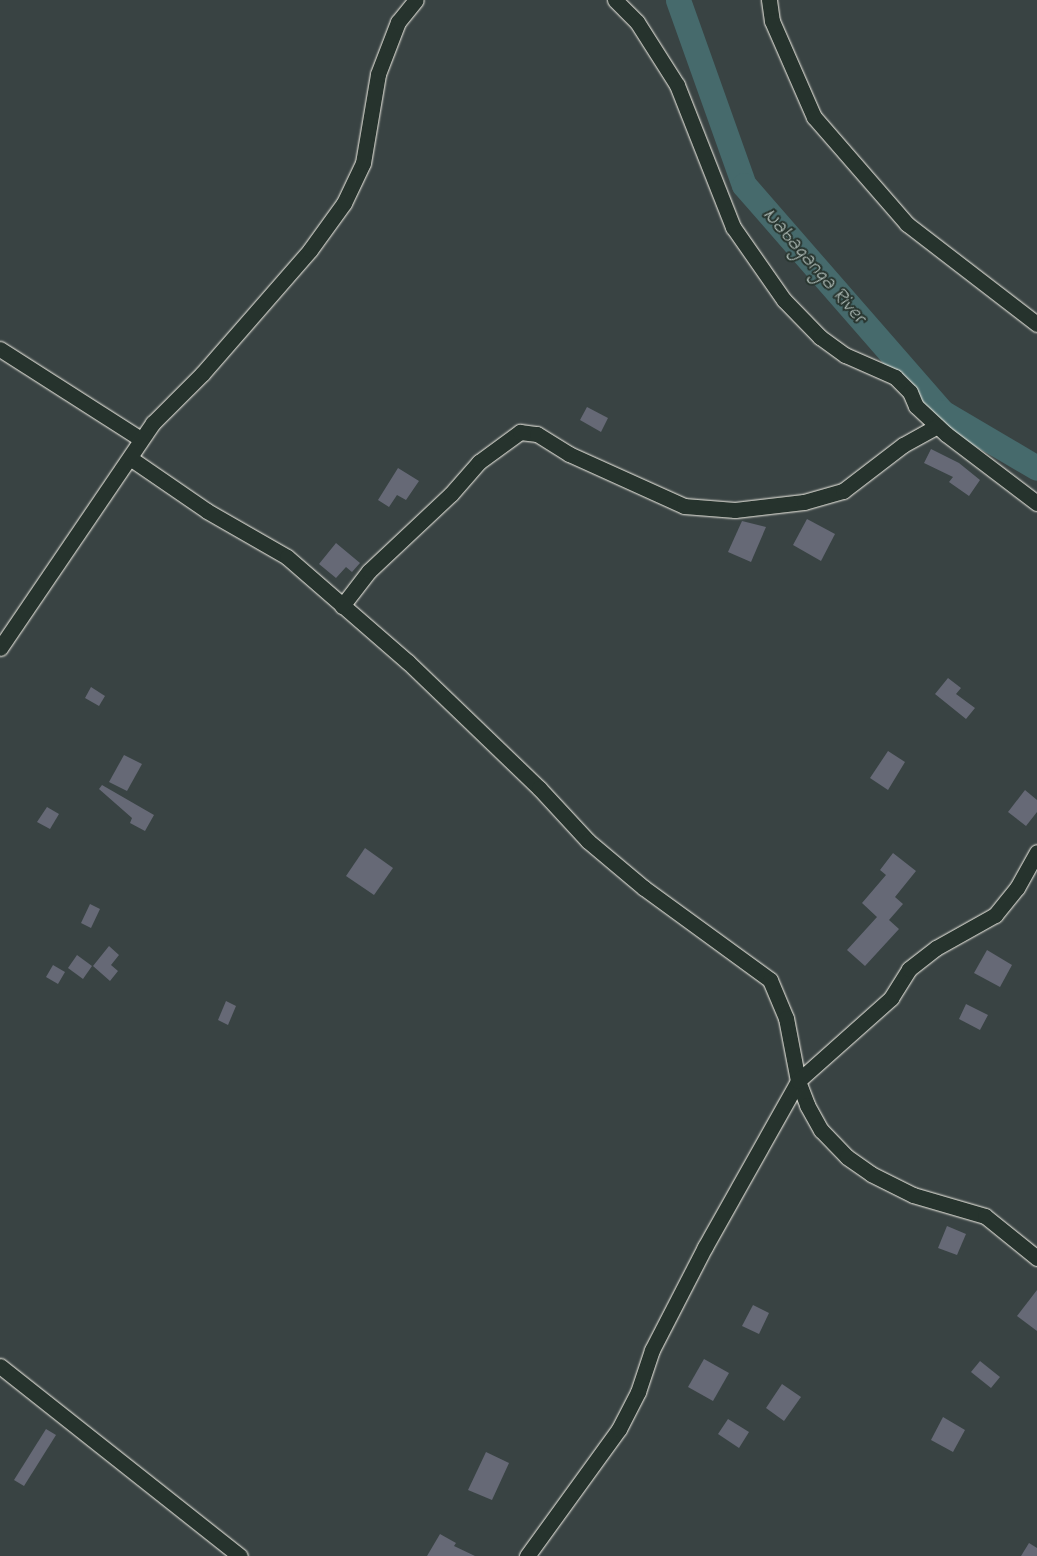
<!DOCTYPE html>
<html>
<head>
<meta charset="utf-8">
<style>
  body { margin:0 }
  #map { position:relative; width:1037px; height:1556px; overflow:hidden; background:#394343; font-family:"Indie Flower",sans-serif }
  div>[style] { position:absolute }
  .river>* { height:25px; margin:-12.5px; padding:0 12.5px; transform-origin:12.5px; border-radius:12.5px; background:#466a6c }
  .building>* { inset:0; background:#666976 }
  .roads { filter:drop-shadow(0 0 1px #f4f1e8) drop-shadow(0 0 1px #f4f1e8) }
  .street>* { height:15px; margin:-7.5px; padding:0 7.5px; transform-origin:7.5px; border-radius:7.5px; background:#26332d }
  span { translate:-50% -50%; white-space:nowrap; text-align:center; line-height:1.15; -webkit-text-stroke:4px #26332d; paint-order:stroke }
  .water-label { font-size:21px; color:#aebbb6; font-style:italic }
</style>
</head>
<body>
<div id="map">
  <div class="river">
    <i style="left:678px;top:0;width:196px;rotate:70.4deg"></i>
    <i style="left:744px;top:185px;width:301px;rotate:48.9deg"></i>
    <i style="left:942px;top:412px;width:110px;rotate:30.5deg"></i>
  </div>
  <div class="building">
    <i style="clip-path:polygon(587px 407px,608px 418px,601px 432px,580px 420px)"></i>
    <i style="clip-path:polygon(931px 449px,959px 463px,980px 480px,969px 496px,949px 482px,953px 477px,924px 463px)"></i>
    <i style="clip-path:polygon(398px 468px,419px 481px,406px 500px,397px 495px,389px 507px,378px 500px)"></i>
    <i style="clip-path:polygon(807px 519px,835px 534px,821px 561px,793px 545px)"></i>
    <i style="clip-path:polygon(742px 521px,766px 527px,751px 562px,728px 552px)"></i>
    <i style="clip-path:polygon(336px 543px,360px 563px,352px 572px,346px 567px,336px 578px,319px 564px)"></i>
    <i style="clip-path:polygon(948px 678px,961px 688px,956px 694px,975px 708px,966px 719px,935px 694px)"></i>
    <i style="clip-path:polygon(91px 687px,105px 696px,99px 706px,85px 698px)"></i>
    <i style="clip-path:polygon(888px 751px,905px 762px,888px 790px,870px 778px)"></i>
    <i style="clip-path:polygon(124px 755px,142px 764px,127px 791px,109px 782px)"></i>
    <i style="clip-path:polygon(102px 785px,154px 815px,145px 831px,130px 823px,132px 818px,99px 789px)"></i>
    <i style="clip-path:polygon(1025px 790px,1037px 800px,1037px 812px,1026px 826px,1008px 812px)"></i>
    <i style="clip-path:polygon(47px 807px,59px 814px,50px 829px,37px 822px)"></i>
    <i style="clip-path:polygon(365px 848px,393px 868px,374px 895px,346px 876px)"></i>
    <i style="clip-path:polygon(893px 853px,916px 871px,895px 897px,903px 904px,889px 920px,899px 929px,865px 966px,847px 950px,877px 917px,862px 903px,886px 875px,880px 870px)"></i>
    <i style="clip-path:polygon(90px 904px,100px 909px,91px 928px,81px 923px)"></i>
    <i style="clip-path:polygon(109px 946px,119px 955px,111px 965px,118px 971px,110px 981px,93px 966px)"></i>
    <i style="clip-path:polygon(987px 950px,1012px 965px,1000px 987px,974px 973px)"></i>
    <i style="clip-path:polygon(77px 955px,92px 966px,83px 979px,68px 968px)"></i>
    <i style="clip-path:polygon(53px 965px,65px 972px,58px 984px,46px 977px)"></i>
    <i style="clip-path:polygon(226px 1001px,236px 1006px,228px 1025px,218px 1020px)"></i>
    <i style="clip-path:polygon(966px 1004px,988px 1015px,980px 1030px,959px 1019px)"></i>
    <i style="clip-path:polygon(947px 1226px,966px 1234px,957px 1255px,938px 1248px)"></i>
    <i style="clip-path:polygon(1037px 1290px,1037px 1331px,1017px 1316px)"></i>
    <i style="clip-path:polygon(753px 1305px,769px 1313px,759px 1334px,742px 1326px)"></i>
    <i style="clip-path:polygon(704px 1359px,729px 1373px,713px 1401px,688px 1387px)"></i>
    <i style="clip-path:polygon(980px 1361px,1000px 1377px,991px 1388px,971px 1372px)"></i>
    <i style="clip-path:polygon(782px 1384px,801px 1397px,784px 1421px,766px 1408px)"></i>
    <i style="clip-path:polygon(943px 1417px,965px 1430px,953px 1452px,931px 1440px)"></i>
    <i style="clip-path:polygon(728px 1419px,749px 1432px,739px 1448px,718px 1434px)"></i>
    <i style="clip-path:polygon(46px 1429px,56px 1435px,24px 1486px,14px 1480px)"></i>
    <i style="clip-path:polygon(486px 1452px,509px 1463px,492px 1500px,468px 1490px)"></i>
    <i style="clip-path:polygon(440px 1534px,456px 1543px,454px 1546px,475px 1556px,427px 1556px)"></i>
    <i style="clip-path:polygon(1029px 1543px,1037px 1548px,1037px 1556px,1021px 1556px)"></i>
  </div>
  <div class="roads">
    <div class="street">
      <i style="left:615px;top:0;width:31px;rotate:45deg"></i>
      <i style="left:637px;top:22px;width:75px;rotate:57.6deg"></i>
      <i style="left:677px;top:85px;width:153px;rotate:68.5deg"></i>
      <i style="left:733px;top:227px;width:89px;rotate:55.1deg"></i>
      <i style="left:784px;top:300px;width:52px;rotate:45.8deg"></i>
      <i style="left:820px;top:337px;width:31px;rotate:36deg"></i>
      <i style="left:845px;top:355px;width:55px;rotate:23.7deg"></i>
      <i style="left:895px;top:377px;width:21px;rotate:45deg"></i>
      <i style="left:910px;top:392px;width:15px;rotate:67deg"></i>
      <i style="left:916px;top:406px;width:41px;rotate:43deg"></i>
      <i style="left:946px;top:434px;width:114px;rotate:37.2deg"></i>
      <i style="left:769px;top:0;width:21px;rotate:82deg"></i>
      <i style="left:772px;top:21px;width:105px;rotate:66.4deg"></i>
      <i style="left:814px;top:117px;width:142px;rotate:49deg"></i>
      <i style="left:907px;top:224px;width:164px;rotate:37.6deg"></i>
      <i style="left:0;top:349px;width:167px;rotate:32.6deg"></i>
      <i style="left:130px;top:458px;width:93px;rotate:34.5deg"></i>
      <i style="left:207px;top:511px;width:92px;rotate:29.9deg"></i>
      <i style="left:287px;top:557px;width:160px;rotate:41deg"></i>
      <i style="left:408px;top:662px;width:182px;rotate:43.9deg"></i>
      <i style="left:539px;top:788px;width:72px;rotate:47.2deg"></i>
      <i style="left:588px;top:841px;width:73px;rotate:40deg"></i>
      <i style="left:644px;top:888px;width:156px;rotate:36.1deg"></i>
      <i style="left:770px;top:980px;width:41px;rotate:67.2deg"></i>
      <i style="left:786px;top:1018px;width:64px;rotate:79.2deg"></i>
      <i style="left:798px;top:1081px;width:26px;rotate:69deg"></i>
      <i style="left:807px;top:1105px;width:29px;rotate:61deg"></i>
      <i style="left:821px;top:1130px;width:37px;rotate:46deg"></i>
      <i style="left:847px;top:1157px;width:29px;rotate:35deg"></i>
      <i style="left:871px;top:1174px;width:47px;rotate:26.6deg"></i>
      <i style="left:913px;top:1195px;width:75px;rotate:16.3deg"></i>
      <i style="left:985px;top:1216px;width:67px;rotate:38.9deg"></i>
      <i style="left:342px;top:606px;width:44px;rotate:-52.4deg"></i>
      <i style="left:369px;top:571px;width:112px;rotate:-43.2deg"></i>
      <i style="left:451px;top:494px;width:43px;rotate:-48.8deg"></i>
      <i style="left:479px;top:462px;width:51px;rotate:-36.2deg"></i>
      <i style="left:520px;top:432px;width:17px;rotate:7deg"></i>
      <i style="left:537px;top:434px;width:38px;rotate:32deg"></i>
      <i style="left:569px;top:454px;width:126px;rotate:24.3deg"></i>
      <i style="left:684px;top:506px;width:51px;rotate:4.5deg"></i>
      <i style="left:735px;top:510px;width:69px;rotate:-6.6deg"></i>
      <i style="left:804px;top:502px;width:41px;rotate:-15.8deg"></i>
      <i style="left:843px;top:491px;width:76px;rotate:-37.5deg"></i>
      <i style="left:903px;top:445px;width:39px;rotate:-29deg"></i>
      <i style="left:0;top:648px;width:272px;rotate:-55.8deg"></i>
      <i style="left:153px;top:423px;width:69px;rotate:-45deg"></i>
      <i style="left:202px;top:374px;width:164px;rotate:-48.9deg"></i>
      <i style="left:310px;top:250px;width:58px;rotate:-54.1deg"></i>
      <i style="left:344px;top:203px;width:44px;rotate:-64.6deg"></i>
      <i style="left:363px;top:163px;width:90px;rotate:-80.4deg"></i>
      <i style="left:378px;top:74px;width:56px;rotate:-69deg"></i>
      <i style="left:398px;top:22px;width:28px;rotate:-51deg"></i>
      <i style="left:0;top:1366px;width:306px;rotate:38.4deg"></i>
      <i style="left:527px;top:1556px;width:157px;rotate:-54.1deg"></i>
      <i style="left:619px;top:1429px;width:42px;rotate:-62.8deg"></i>
      <i style="left:638px;top:1392px;width:44px;rotate:-71.6deg"></i>
      <i style="left:652px;top:1350px;width:116px;rotate:-62.8deg"></i>
      <i style="left:705px;top:1247px;width:190px;rotate:-60.7deg"></i>
      <i style="left:798px;top:1081px;width:125px;rotate:-41.7deg"></i>
      <i style="left:891px;top:998px;width:34px;rotate:-58deg"></i>
      <i style="left:909px;top:969px;width:34px;rotate:-38deg"></i>
      <i style="left:936px;top:948px;width:68px;rotate:-29.2deg"></i>
      <i style="left:995px;top:915px;width:35px;rotate:-51deg"></i>
      <i style="left:1017px;top:888px;width:41px;rotate:-60.9deg"></i>
    </div>
  </div>
  <div class="water-label">
    <span style="left:814px;top:266px;rotate:49deg">Nabaganga River</span>
  </div>
</div>
</body>
</html>
